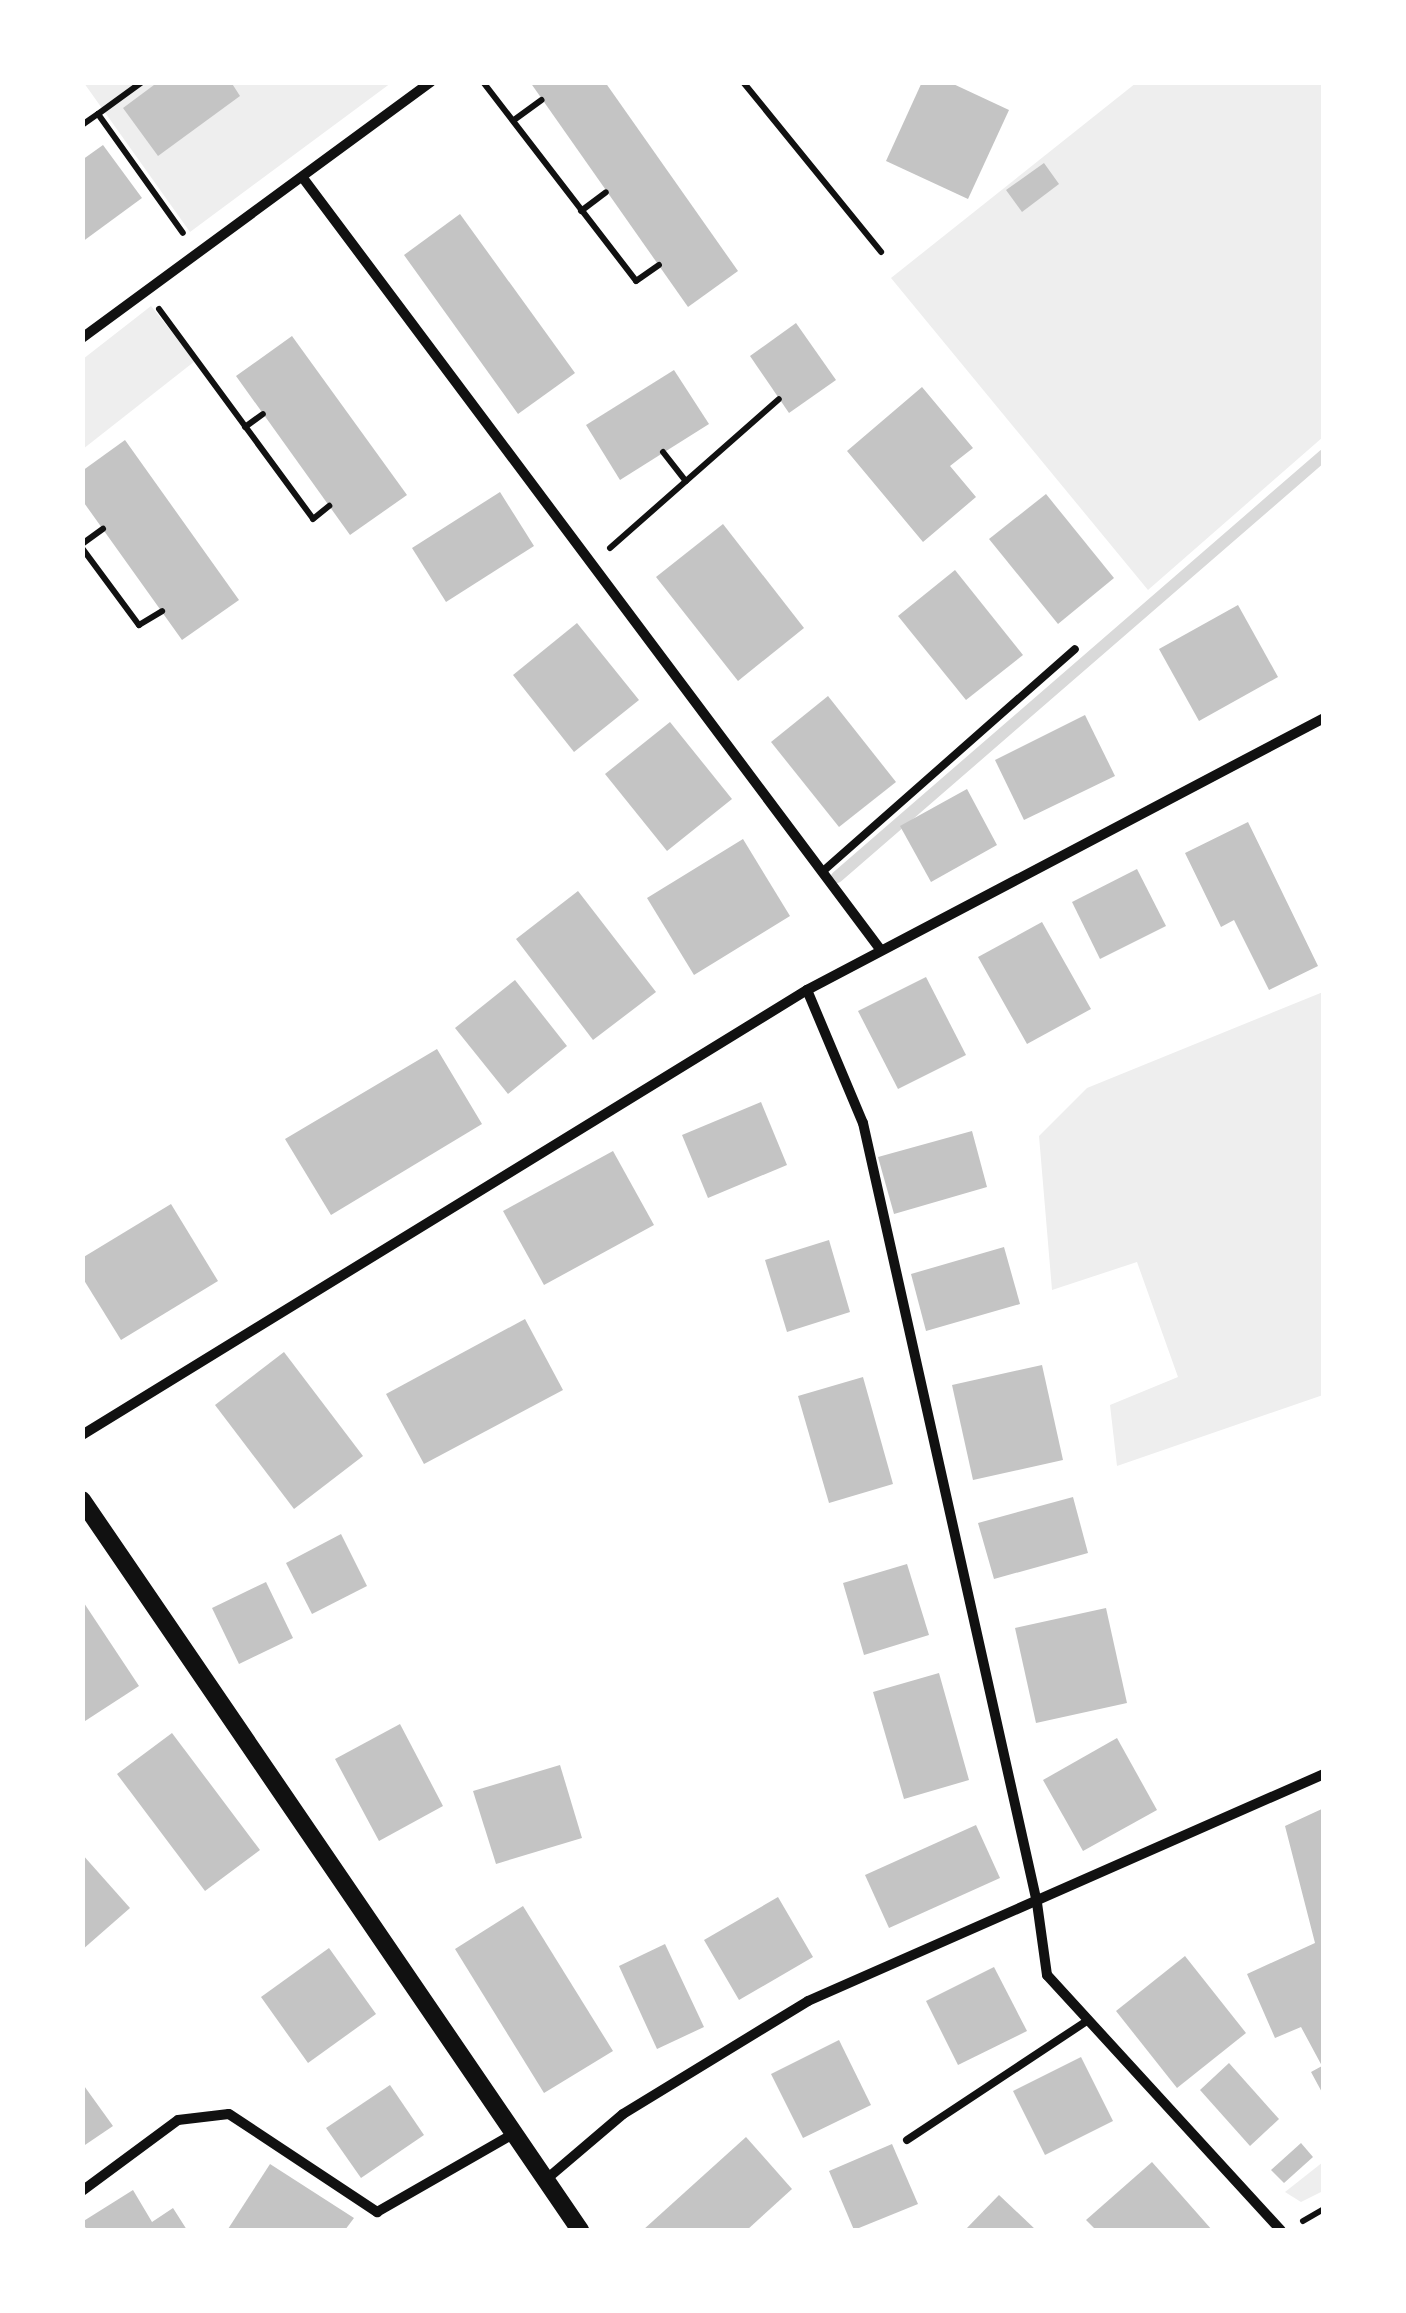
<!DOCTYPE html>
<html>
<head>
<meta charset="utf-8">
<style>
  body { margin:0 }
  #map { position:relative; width:1406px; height:2313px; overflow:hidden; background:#fff; font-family:"Libre Baskerville",serif }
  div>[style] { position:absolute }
  .green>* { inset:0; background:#eee }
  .stream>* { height:12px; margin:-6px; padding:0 6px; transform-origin:6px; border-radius:6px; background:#d9d9d9 }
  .building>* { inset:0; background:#c4c4c4 }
  .path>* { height:6px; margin:-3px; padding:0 3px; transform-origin:3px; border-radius:3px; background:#111 }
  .service>* { height:8px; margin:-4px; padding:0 4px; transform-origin:4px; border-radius:4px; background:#111 }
  .minor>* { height:10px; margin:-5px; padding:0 5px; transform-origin:5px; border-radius:5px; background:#111 }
  .tertiary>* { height:18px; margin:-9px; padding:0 9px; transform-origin:9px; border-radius:9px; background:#111 }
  span { translate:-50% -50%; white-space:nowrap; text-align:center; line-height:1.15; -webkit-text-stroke:10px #fff; paint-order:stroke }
  .frame { position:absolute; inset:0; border:85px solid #fff; pointer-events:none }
</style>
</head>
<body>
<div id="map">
  <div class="green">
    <i style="clip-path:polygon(84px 83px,391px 83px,190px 232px)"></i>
    <i style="clip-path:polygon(1136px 83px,1323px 83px,1323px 437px,1148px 590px,891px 278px)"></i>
    <i style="clip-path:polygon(151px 306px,195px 361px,83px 449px,83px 359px)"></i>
    <i style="clip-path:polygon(1323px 992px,1323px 1395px,1117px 1466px,1110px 1405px,1178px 1377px,1137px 1262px,1052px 1290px,1039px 1136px,1087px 1088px)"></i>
    <i style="clip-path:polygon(1323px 2162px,1323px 2191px,1301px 2202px,1285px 2192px)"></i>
  </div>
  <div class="stream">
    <i style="left:837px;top:877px;width:644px;rotate:-40.91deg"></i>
  </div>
  <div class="building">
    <i style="clip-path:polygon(158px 82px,231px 82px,240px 96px,158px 156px,123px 108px)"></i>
    <i style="clip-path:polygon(530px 82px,605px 82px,738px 271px,688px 307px)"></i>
    <i style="clip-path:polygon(922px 82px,949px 82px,1009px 110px,968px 199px,886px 161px)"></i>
    <i style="clip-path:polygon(103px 145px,142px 198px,82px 242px,82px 160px)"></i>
    <i style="clip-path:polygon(1044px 163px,1059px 184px,1022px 212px,1006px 190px)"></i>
    <i style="clip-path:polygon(460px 214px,575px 373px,518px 414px,404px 255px)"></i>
    <i style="clip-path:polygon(796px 323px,836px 380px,789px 413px,750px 356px)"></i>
    <i style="clip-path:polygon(292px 336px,407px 495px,350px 535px,236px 376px)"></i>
    <i style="clip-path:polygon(674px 370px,709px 424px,620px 480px,586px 425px)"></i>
    <i style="clip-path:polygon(922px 387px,973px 448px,950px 466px,976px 497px,923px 542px,847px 451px)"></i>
    <i style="clip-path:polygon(125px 440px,239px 600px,182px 640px,82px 500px,82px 471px)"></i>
    <i style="clip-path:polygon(500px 492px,534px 546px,446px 602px,412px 548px)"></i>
    <i style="clip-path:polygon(1046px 494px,1114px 578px,1058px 624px,989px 539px)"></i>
    <i style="clip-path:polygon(723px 524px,804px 628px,738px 681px,656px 577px)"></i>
    <i style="clip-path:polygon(955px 570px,1023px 655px,966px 700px,898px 616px)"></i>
    <i style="clip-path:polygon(1238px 605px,1278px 677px,1199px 721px,1159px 649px)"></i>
    <i style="clip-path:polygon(577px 623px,639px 700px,574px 752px,513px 675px)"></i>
    <i style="clip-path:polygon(828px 696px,896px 782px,839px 827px,771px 742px)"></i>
    <i style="clip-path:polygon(1085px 715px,1115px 776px,1024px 820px,995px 760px)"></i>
    <i style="clip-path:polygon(670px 722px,732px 799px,667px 851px,605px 774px)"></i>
    <i style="clip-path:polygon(967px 789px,997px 845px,931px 882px,900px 826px)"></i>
    <i style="clip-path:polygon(1248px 822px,1318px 966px,1269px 990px,1234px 920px,1221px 927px,1185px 853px)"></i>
    <i style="clip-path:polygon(743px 839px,790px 916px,694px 975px,647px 898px)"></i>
    <i style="clip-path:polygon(1137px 869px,1166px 926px,1100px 959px,1072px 902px)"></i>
    <i style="clip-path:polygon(578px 891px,656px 992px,593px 1040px,516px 939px)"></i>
    <i style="clip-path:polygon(1042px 922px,1091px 1009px,1027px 1044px,978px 957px)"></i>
    <i style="clip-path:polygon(926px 977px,966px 1055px,898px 1089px,858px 1011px)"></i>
    <i style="clip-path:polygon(515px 980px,567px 1046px,508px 1094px,455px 1028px)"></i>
    <i style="clip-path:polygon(437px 1049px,482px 1124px,331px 1215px,285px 1139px)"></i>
    <i style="clip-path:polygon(761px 1102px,787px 1165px,708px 1198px,682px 1135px)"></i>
    <i style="clip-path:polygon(972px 1131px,987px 1187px,894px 1214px,878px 1157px)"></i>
    <i style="clip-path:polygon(613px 1151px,654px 1225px,544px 1285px,503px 1211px)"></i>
    <i style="clip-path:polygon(171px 1204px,218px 1281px,121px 1340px,82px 1277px,82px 1258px)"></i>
    <i style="clip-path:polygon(829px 1240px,850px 1312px,787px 1332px,765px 1260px)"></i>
    <i style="clip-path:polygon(1004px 1247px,1020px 1304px,926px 1331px,911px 1274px)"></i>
    <i style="clip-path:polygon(525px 1319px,563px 1390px,424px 1464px,386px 1394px)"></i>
    <i style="clip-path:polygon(284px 1352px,363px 1456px,294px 1509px,215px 1405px)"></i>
    <i style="clip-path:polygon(1042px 1365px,1063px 1460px,973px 1480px,952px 1385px)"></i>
    <i style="clip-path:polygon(863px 1377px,893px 1484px,829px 1503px,798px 1396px)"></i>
    <i style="clip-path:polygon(1073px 1497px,1088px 1553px,994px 1579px,978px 1523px)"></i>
    <i style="clip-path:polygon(341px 1534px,367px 1586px,312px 1614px,286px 1563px)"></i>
    <i style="clip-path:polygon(907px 1564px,929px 1635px,864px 1655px,843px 1583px)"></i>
    <i style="clip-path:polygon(266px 1582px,293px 1638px,239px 1664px,212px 1608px)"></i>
    <i style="clip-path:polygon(82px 1600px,139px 1686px,82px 1723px)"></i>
    <i style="clip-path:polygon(1106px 1608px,1127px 1703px,1036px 1723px,1015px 1628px)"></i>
    <i style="clip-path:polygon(939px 1673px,969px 1780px,904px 1799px,873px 1692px)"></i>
    <i style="clip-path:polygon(400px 1724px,443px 1806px,379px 1841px,335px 1759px)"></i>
    <i style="clip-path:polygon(172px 1733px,260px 1850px,205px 1891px,117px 1774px)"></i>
    <i style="clip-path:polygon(1117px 1738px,1157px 1810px,1083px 1851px,1043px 1780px)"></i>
    <i style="clip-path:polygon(560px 1765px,582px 1838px,496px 1864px,473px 1791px)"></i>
    <i style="clip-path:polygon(1324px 1808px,1324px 2096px,1311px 2072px,1322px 2066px,1301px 2027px,1275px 2038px,1247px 1974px,1315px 1943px,1285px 1826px)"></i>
    <i style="clip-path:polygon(976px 1825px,1000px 1878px,889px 1928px,865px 1875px)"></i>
    <i style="clip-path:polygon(82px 1854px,130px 1908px,82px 1950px)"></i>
    <i style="clip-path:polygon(778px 1897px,813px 1957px,739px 2000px,704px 1940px)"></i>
    <i style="clip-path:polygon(523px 1906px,613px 2051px,544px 2093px,455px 1949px)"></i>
    <i style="clip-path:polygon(665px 1944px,704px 2027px,657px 2049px,619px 1966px)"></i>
    <i style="clip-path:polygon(329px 1948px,376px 2014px,308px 2063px,261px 1997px)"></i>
    <i style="clip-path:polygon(1185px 1956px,1246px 2033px,1177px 2088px,1116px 2011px)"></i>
    <i style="clip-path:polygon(994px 1967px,1027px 2031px,958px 2065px,926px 2001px)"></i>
    <i style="clip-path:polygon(839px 2040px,871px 2105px,803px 2138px,771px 2074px)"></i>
    <i style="clip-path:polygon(1081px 2057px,1113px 2121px,1045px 2155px,1013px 2091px)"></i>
    <i style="clip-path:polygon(1229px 2063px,1279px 2119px,1250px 2146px,1200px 2090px)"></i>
    <i style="clip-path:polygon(82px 2083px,113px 2126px,82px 2147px)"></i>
    <i style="clip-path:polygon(390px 2085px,424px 2135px,361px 2178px,326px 2128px)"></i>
    <i style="clip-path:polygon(746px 2137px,792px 2189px,747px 2230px,643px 2230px)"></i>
    <i style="clip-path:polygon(1301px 2143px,1313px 2157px,1284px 2183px,1271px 2170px)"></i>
    <i style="clip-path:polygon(892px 2144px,918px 2204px,854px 2230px,829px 2171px)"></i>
    <i style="clip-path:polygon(1152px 2162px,1212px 2230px,1096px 2230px,1086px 2220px)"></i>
    <i style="clip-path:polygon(270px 2164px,354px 2218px,345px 2230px,228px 2229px)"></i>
    <i style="clip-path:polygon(133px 2190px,152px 2222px,173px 2208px,187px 2230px,87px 2230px,82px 2222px)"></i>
    <i style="clip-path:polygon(999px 2195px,1036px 2230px,965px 2230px)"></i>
  </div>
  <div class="path">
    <i style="left:483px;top:82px;width:251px;rotate:52.4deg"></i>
    <i style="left:636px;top:281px;width:28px;rotate:-35deg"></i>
    <i style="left:743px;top:82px;width:219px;rotate:50.9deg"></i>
    <i style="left:98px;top:114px;width:54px;rotate:-36deg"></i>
    <i style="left:514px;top:120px;width:34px;rotate:-36deg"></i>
    <i style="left:82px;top:125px;width:19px;rotate:-35deg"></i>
    <i style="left:98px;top:114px;width:146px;rotate:54.5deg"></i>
    <i style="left:581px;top:211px;width:31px;rotate:-37deg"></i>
    <i style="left:159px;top:309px;width:260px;rotate:53.7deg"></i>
    <i style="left:313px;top:519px;width:21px;rotate:-39deg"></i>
    <i style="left:245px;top:427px;width:22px;rotate:-36deg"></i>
    <i style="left:663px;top:452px;width:37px;rotate:52deg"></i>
    <i style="left:82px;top:544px;width:26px;rotate:-36deg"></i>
    <i style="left:82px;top:548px;width:96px;rotate:53.5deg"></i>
    <i style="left:139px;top:625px;width:27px;rotate:-31deg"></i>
    <i style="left:610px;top:548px;width:225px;rotate:-41.4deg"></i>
    <i style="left:1303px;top:2221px;width:24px;rotate:-30deg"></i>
  </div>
  <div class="service">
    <i style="left:822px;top:872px;width:337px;rotate:-41.4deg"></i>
    <i style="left:907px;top:2140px;width:217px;rotate:-33.5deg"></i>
  </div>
  <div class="minor">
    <i style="left:303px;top:178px;width:963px;rotate:53.19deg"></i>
    <i style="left:82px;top:338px;width:433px;rotate:-36.3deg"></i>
    <i style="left:807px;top:990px;width:144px;rotate:67.2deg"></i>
    <i style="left:863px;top:1123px;width:799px;rotate:77.42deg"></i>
    <i style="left:1037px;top:1903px;width:73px;rotate:82.1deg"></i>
    <i style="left:1047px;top:1975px;width:346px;rotate:47.5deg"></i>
    <i style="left:82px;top:1435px;width:851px;rotate:-31.54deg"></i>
    <i style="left:807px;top:990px;width:584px;rotate:-27.75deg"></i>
    <i style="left:549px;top:2177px;width:97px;rotate:-40.4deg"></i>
    <i style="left:623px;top:2114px;width:217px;rotate:-31.4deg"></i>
    <i style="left:808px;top:2001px;width:564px;rotate:-23.75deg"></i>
    <i style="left:82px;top:2191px;width:119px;rotate:-36.5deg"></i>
    <i style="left:178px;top:2120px;width:51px;rotate:-6.7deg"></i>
    <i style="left:229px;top:2114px;width:178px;rotate:33.5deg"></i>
    <i style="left:377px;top:2212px;width:159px;rotate:-29.8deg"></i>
  </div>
  <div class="tertiary">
    <i style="left:82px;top:1500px;width:884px;rotate:55.7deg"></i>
  </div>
  <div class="frame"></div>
</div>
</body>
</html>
